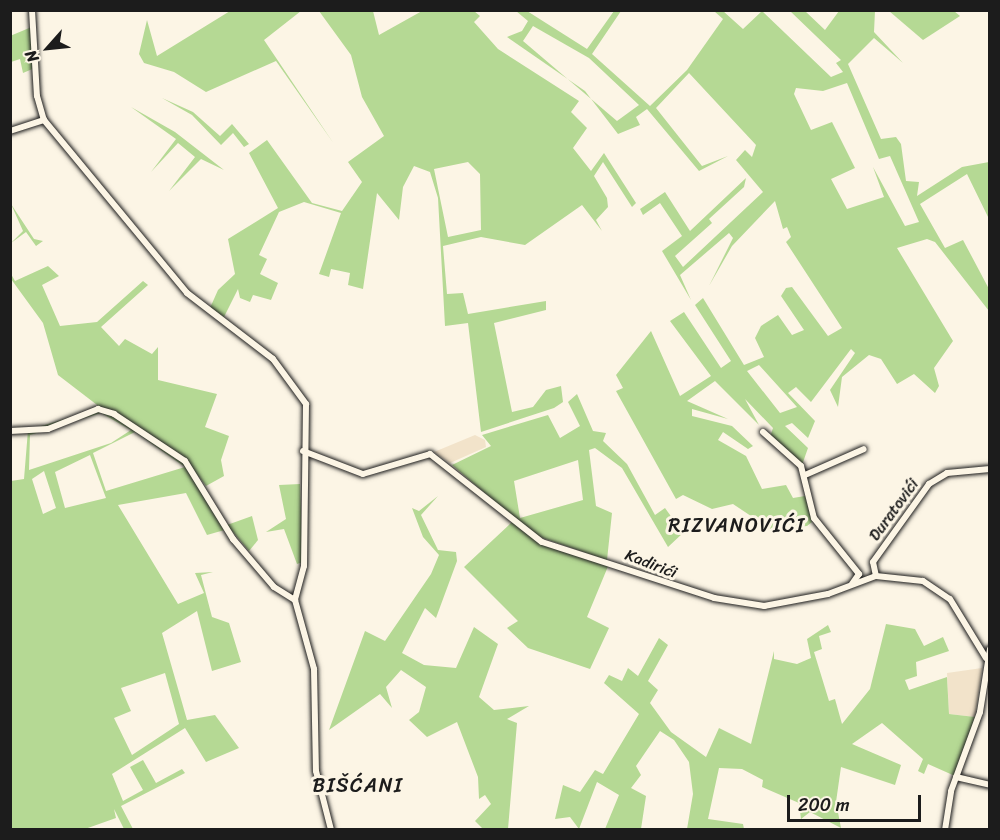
<!DOCTYPE html>
<html>
<head>
<meta charset="utf-8">
<style>
  body { margin:0 }
  #map { position:relative; width:1000px; height:840px; overflow:hidden; background:#fcf5e5; font-family:Sriracha,sans-serif }
  div>[style] { position:absolute }
  .built>* { inset:0; background:#f2e3ca }
  .green>* { inset:0; background:#b5d994 }
  .roads { filter:drop-shadow(0 0 2px #1c1c1c) drop-shadow(0 0 2px #1c1c1c) }
  .minor>* { height:6px; margin:-3px; padding:0 3px; transform-origin:3px; border-radius:3px; background:#fcf5e5 }
  span { translate:-50% -50%; white-space:nowrap; text-align:center; line-height:1.15; -webkit-text-stroke:6px #fcf5e5; paint-order:stroke }
  .street-label { font-size:16px; color:#1c1c1c }
  .quarter-label { font-size:20px; color:#1c1c1c; letter-spacing:1.5px }
  .frame { position:absolute; inset:0; border:12px solid #1c1c1c; pointer-events:none }
  .north { position:absolute; left:18px; top:18px; width:60px; height:60px; -webkit-text-stroke:4px #fcf5e5; paint-order:stroke; rotate:243deg; font-size:16px; font-weight:700; line-height:24px; text-align:center; color:#1c1c1c }
  .north::after { content:''; display:block; margin:auto; width:21px; height:27px; background:#1c1c1c; clip-path:polygon(50% 0,100% 100%,50% 72%,0 100%) }
  .scale { position:absolute; left:787px; top:795px; width:134px; height:27px; box-sizing:border-box; border:3px solid #1c1c1c; border-top:0; padding-left:8px; font-size:18px; line-height:21px; white-space:nowrap; color:#1c1c1c; -webkit-text-stroke:4px #fcf5e5; paint-order:stroke }
</style>
</head>
<body>
<div id="map">
  <div class="built">
    <i style="clip-path:polygon(475px 435px,485px 440px,486px 447px,450px 463px,434px 452px)"></i>
    <i style="clip-path:polygon(982px 668px,975px 717px,949px 714px,947px 673px)"></i>
  </div>
  <div class="green">
    <i style="clip-path:polygon(230px 11px,301px 11px,264px 40px,334px 144px,276px 61px,206px 92px,174px 72px,144px 63px,139px 54px,147px 20px,157px 56px)"></i>
    <i style="clip-path:polygon(evenodd,319px 11px,373px 11px,379px 35px,422px 11px,474px 11px,480px 16px,474px 22px,498px 49px,579px 101px,571px 112px,587px 128px,573px 148px,591px 171px,604px 153px,636px 203px,632px 207px,603px 162px,594px 176px,607px 198px,608px 207px,596px 220px,602px 231px,582px 205px,525px 245px,481px 237px,443px 246px,447px 294px,463px 293px,468px 314px,546px 301px,546px 310px,494px 323px,512px 412px,533px 407px,546px 390px,561px 386px,563px 402px,554px 408px,481px 432px,468px 323px,445px 326px,438px 198px,430px 172px,414px 166px,403px 187px,399px 220px,377px 193px,363px 289px,348px 285px,350px 273px,331px 269px,329px 277px,319px 274px,341px 213px,304px 202px,279px 212px,259px 255px,267px 259px,260px 274px,278px 283px,271px 300px,253px 295px,250px 302px,240px 298px,238px 289px,224px 317px,210px 308px,218px 290px,235px 274px,228px 239px,278px 208px,249px 153px,267px 140px,312px 203px,342px 211px,362px 182px,348px 162px,384px 136px,362px 97px,351px 55px,319px 11px,468px 162px,480px 174px,481px 230px,448px 237px,434px 169px,468px 162px)"></i>
    <i style="clip-path:polygon(evenodd,516px 11px,527px 11px,587px 49px,614px 11px,621px 11px,592px 54px,650px 106px,687px 70px,723px 19px,714px 11px,723px 11px,743px 29px,762px 11px,831px 77px,843px 72px,836px 63px,841px 60px,790px 11px,805px 11px,825px 30px,839px 11px,875px 11px,874px 32px,903px 63px,874px 38px,848px 64px,881px 139px,896px 137px,901px 144px,906px 181px,919px 182px,917px 196px,962px 167px,989px 162px,989px 219px,967px 174px,920px 204px,945px 248px,963px 240px,989px 289px,989px 311px,935px 242px,927px 239px,897px 248px,953px 341px,934px 368px,939px 386px,935px 393px,914px 374px,897px 384px,881px 359px,869px 355px,842px 377px,838px 407px,830px 390px,855px 353px,851px 349px,811px 402px,796px 387px,788px 393px,815px 421px,808px 438px,792px 423px,785px 426px,808px 448px,802px 465px,770px 437px,773px 428px,745px 399px,759px 425px,715px 381px,687px 401px,728px 419px,692px 409px,692px 416px,732px 426px,753px 446px,748px 449px,723px 432px,718px 440px,746px 456px,762px 489px,786px 485px,793px 498px,805px 496px,812px 522px,807px 526px,772px 530px,733px 504px,712px 509px,683px 495px,676px 499px,616px 391px,623px 388px,616px 375px,651px 331px,680px 396px,711px 376px,670px 321px,684px 312px,721px 368px,731px 361px,695px 305px,703px 298px,744px 365px,764px 357px,755px 338px,761px 326px,778px 315px,792px 335px,804px 330px,781px 296px,786px 288px,792px 287px,828px 336px,842px 328px,786px 242px,791px 237px,787px 227px,783px 229px,775px 201px,732px 246px,709px 286px,733px 238px,729px 233px,680px 275px,691px 300px,662px 251px,682px 236px,660px 203px,643px 215px,640px 209px,665px 192px,690px 231px,746px 178px,744px 187px,709px 219px,712px 223px,675px 256px,683px 267px,763px 192px,736px 160px,745px 150px,752px 157px,756px 145px,689px 73px,656px 108px,702px 166px,728px 156px,699px 171px,647px 109px,636px 117px,640px 125px,618px 134px,585px 91px,507px 37px,522px 31px,528px 21px,516px 11px,533px 26px,589px 58px,639px 105px,617px 121px,523px 41px,533px 26px,516px 11px,847px 83px,879px 159px,890px 156px,919px 222px,905px 226px,873px 167px,884px 197px,847px 209px,831px 179px,855px 168px,832px 122px,811px 130px,794px 94px,796px 88px,823px 91px,847px 83px,516px 11px,759px 365px,797px 407px,780px 413px,747px 371px,759px 365px)"></i>
    <i style="clip-path:polygon(889px 11px,954px 11px,960px 16px,923px 40px)"></i>
    <i style="clip-path:polygon(34px 26px,37px 67px,23px 73px,20px 59px,11px 62px,10px 36px)"></i>
    <i style="clip-path:polygon(162px 98px,193px 112px,220px 136px,232px 124px,249px 144px,244px 147px,233px 133px,221px 145px,192px 115px)"></i>
    <i style="clip-path:polygon(131px 107px,175px 132px,224px 170px,201px 159px,169px 191px,195px 157px,178px 143px,151px 172px,176px 139px)"></i>
    <i style="clip-path:polygon(11px 204px,34px 239px,43px 241px,36px 246px,26px 232px,11px 243px,23px 231px)"></i>
    <i style="clip-path:polygon(evenodd,48px 266px,59px 276px,42px 285px,60px 326px,97px 322px,143px 281px,148px 285px,101px 327px,119px 346px,125px 339px,152px 354px,158px 347px,158px 380px,217px 394px,205px 427px,229px 436px,221px 460px,224px 476px,206px 486px,189px 464px,228px 529px,207px 535px,186px 493px,118px 505px,178px 604px,204px 593px,195px 573px,213px 572px,201px 575px,212px 617px,229px 623px,241px 662px,212px 671px,197px 611px,162px 633px,187px 720px,215px 715px,239px 748px,206px 762px,185px 728px,112px 774px,123px 801px,143px 790px,130px 767px,143px 760px,156px 783px,182px 769px,185px 773px,121px 806px,133px 829px,124px 829px,114px 809px,116px 818px,85px 829px,11px 829px,11px 481px,24px 479px,28px 430px,101px 408px,58px 375px,43px 323px,11px 279px,11px 274px,15px 281px,48px 266px,101px 413px,131px 430px,111px 443px,29px 470px,30px 435px,101px 413px,48px 266px,135px 432px,185px 467px,106px 491px,93px 453px,135px 432px,48px 266px,90px 455px,106px 498px,65px 508px,55px 472px,90px 455px,48px 266px,44px 471px,56px 508px,43px 514px,32px 479px,44px 471px,48px 266px,165px 673px,179px 724px,132px 755px,114px 718px,131px 711px,121px 688px,165px 673px)"></i>
    <i style="clip-path:polygon(evenodd,577px 394px,593px 431px,606px 433px,603px 441px,627px 464px,655px 515px,665px 508px,683px 533px,668px 547px,622px 468px,595px 448px,589px 450px,596px 506px,612px 513px,607px 560px,534px 535px,452px 465px,491px 446px,482px 435px,548px 415px,560px 438px,580px 426px,568px 402px,577px 394px,578px 460px,583px 500px,520px 518px,514px 481px,578px 460px)"></i>
    <i style="clip-path:polygon(300px 484px,303px 562px,297px 564px,284px 529px,266px 532px,286px 519px,279px 485px)"></i>
    <i style="clip-path:polygon(438px 496px,421px 515px,438px 550px,456px 552px,457px 561px,436px 618px,425px 608px,402px 653px,424px 665px,456px 668px,474px 627px,498px 644px,479px 697px,494px 710px,529px 706px,507px 719px,517px 723px,508px 829px,483px 829px,475px 821px,491px 804px,485px 795px,479px 799px,478px 777px,457px 722px,427px 737px,409px 720px,419px 712px,426px 687px,401px 670px,386px 687px,392px 708px,380px 694px,329px 730px,365px 631px,385px 641px,431px 574px,439px 555px,423px 537px,412px 508px,419px 511px)"></i>
    <i style="clip-path:polygon(252px 516px,258px 540px,249px 551px,227px 525px)"></i>
    <i style="clip-path:polygon(512px 522px,547px 546px,609px 564px,587px 617px,609px 628px,590px 669px,528px 648px,507px 628px,518px 621px,464px 567px)"></i>
    <i style="clip-path:polygon(886px 624px,915px 629px,924px 646px,943px 637px,949px 651px,916px 662px,917px 676px,905px 680px,909px 690px,947px 677px,949px 714px,975px 717px,955px 776px,928px 764px,924px 774px,918px 771px,923px 759px,882px 723px,852px 744px,901px 765px,895px 785px,841px 767px,836px 802px,841px 828px,810px 812px,801px 819px,799px 803px,762px 787px,763px 780px,742px 769px,719px 768px,708px 819px,743px 824px,744px 829px,687px 829px,693px 794px,689px 762px,674px 740px,660px 731px,636px 766px,641px 775px,631px 788px,646px 796px,641px 829px,605px 829px,619px 795px,597px 782px,579px 829px,570px 817px,555px 819px,563px 785px,580px 792px,595px 770px,603px 774px,639px 714px,604px 683px,609px 675px,622px 681px,628px 668px,638px 676px,659px 638px,668px 645px,648px 681px,658px 690px,650px 703px,671px 732px,706px 757px,719px 728px,751px 744px,774px 651px,774px 659px,797px 664px,811px 658px,807px 639px,828px 625px,831px 632px,819px 636px,822px 649px,814px 652px,829px 701px,835px 699px,842px 724px,870px 689px)"></i>
  </div>
  <div class="roads">
    <div class="minor">
      <i style="left:32px;top:10px;width:86px;rotate:86.7deg"></i>
      <i style="left:37px;top:96px;width:25px;rotate:74deg"></i>
      <i style="left:44px;top:120px;width:224px;rotate:50.4deg"></i>
      <i style="left:187px;top:293px;width:108px;rotate:37.5deg"></i>
      <i style="left:273px;top:359px;width:56px;rotate:53.7deg"></i>
      <i style="left:306px;top:404px;width:162px;rotate:90.7deg"></i>
      <i style="left:304px;top:566px;width:35px;rotate:105deg"></i>
      <i style="left:295px;top:600px;width:72px;rotate:74.6deg"></i>
      <i style="left:314px;top:669px;width:102px;rotate:88.9deg"></i>
      <i style="left:316px;top:771px;width:61px;rotate:75.7deg"></i>
      <i style="left:10px;top:131px;width:36px;rotate:-18deg"></i>
      <i style="left:10px;top:431px;width:38px;rotate:-3deg"></i>
      <i style="left:48px;top:429px;width:54px;rotate:-21.8deg"></i>
      <i style="left:98px;top:409px;width:17px;rotate:17deg"></i>
      <i style="left:114px;top:414px;width:85px;rotate:33.5deg"></i>
      <i style="left:185px;top:461px;width:92px;rotate:58.4deg"></i>
      <i style="left:233px;top:539px;width:63px;rotate:49.5deg"></i>
      <i style="left:274px;top:587px;width:25px;rotate:32deg"></i>
      <i style="left:763px;top:432px;width:51px;rotate:41.8deg"></i>
      <i style="left:801px;top:466px;width:54px;rotate:76deg"></i>
      <i style="left:814px;top:518px;width:72px;rotate:51.2deg"></i>
      <i style="left:859px;top:574px;width:12px;rotate:125deg"></i>
      <i style="left:303px;top:451px;width:64px;rotate:21deg"></i>
      <i style="left:363px;top:474px;width:70px;rotate:-16.6deg"></i>
      <i style="left:430px;top:454px;width:142px;rotate:38.2deg"></i>
      <i style="left:542px;top:542px;width:181px;rotate:18deg"></i>
      <i style="left:714px;top:598px;width:51px;rotate:9.1deg"></i>
      <i style="left:764px;top:606px;width:65px;rotate:-10.6deg"></i>
      <i style="left:828px;top:594px;width:51px;rotate:-20.6deg"></i>
      <i style="left:876px;top:576px;width:47px;rotate:6.1deg"></i>
      <i style="left:923px;top:581px;width:32px;rotate:34deg"></i>
      <i style="left:950px;top:599px;width:69px;rotate:58.6deg"></i>
      <i style="left:805px;top:475px;width:64px;rotate:-23.8deg"></i>
      <i style="left:876px;top:576px;width:14px;rotate:-102deg"></i>
      <i style="left:873px;top:562px;width:96px;rotate:-54.3deg"></i>
      <i style="left:929px;top:484px;width:21px;rotate:-31deg"></i>
      <i style="left:947px;top:473px;width:43px;rotate:-5.3deg"></i>
      <i style="left:956px;top:777px;width:35px;rotate:13deg"></i>
      <i style="left:945px;top:830px;width:39px;rotate:-81deg"></i>
      <i style="left:951px;top:791px;width:84px;rotate:-69.8deg"></i>
      <i style="left:980px;top:712px;width:64px;rotate:-81deg"></i>
    </div>
  </div>
  <div class="street-label">
    <span style="left:894px;top:510px;rotate:-54deg">Duratovići</span>
    <span style="left:651px;top:564px;rotate:21deg">Kadirići</span>
  </div>
  <div class="quarter-label">
    <span style="left:737px;top:525px">RIZVANOVIĆI</span>
    <span style="left:358px;top:785px">BIŠĆANI</span>
  </div>
  <div class="frame"></div>
  <div class="north">N</div>
  <div class="scale">200 m</div>
</div>
</body>
</html>
